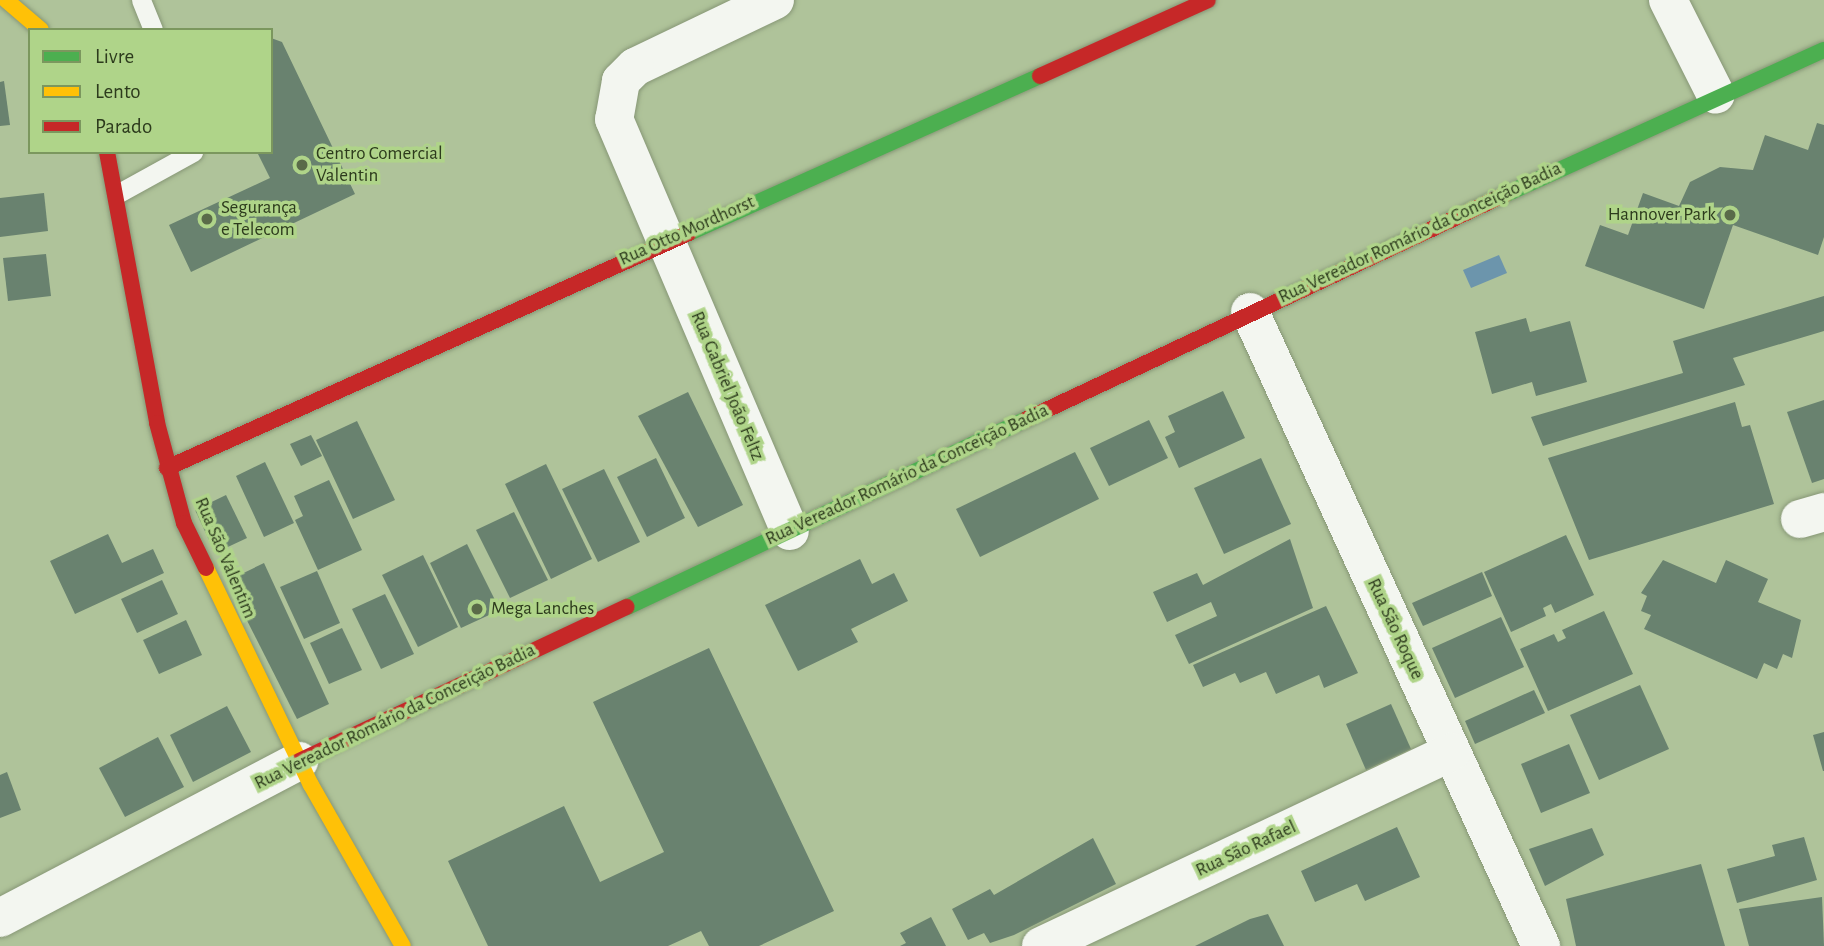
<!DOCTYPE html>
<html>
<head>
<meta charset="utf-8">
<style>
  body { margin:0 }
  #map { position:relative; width:1824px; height:946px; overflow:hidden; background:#afc39a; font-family:"Alegreya Sans",sans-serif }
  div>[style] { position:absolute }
  .water>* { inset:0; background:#6c95ac }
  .building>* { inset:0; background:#69826f }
  .roads { filter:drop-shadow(0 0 2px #879776) drop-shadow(0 0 2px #879776) }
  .lane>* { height:19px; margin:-9.5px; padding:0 9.5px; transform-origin:9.5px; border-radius:9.5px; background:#f3f6f0 }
  .street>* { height:38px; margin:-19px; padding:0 19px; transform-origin:19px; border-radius:19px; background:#f3f6f0 }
  .fast>* { height:16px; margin:-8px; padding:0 8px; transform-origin:8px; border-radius:8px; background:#4caf50 }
  .slow>* { height:16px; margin:-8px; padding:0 8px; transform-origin:8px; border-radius:8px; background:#ffc107 }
  .jam>* { height:16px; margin:-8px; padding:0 8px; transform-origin:8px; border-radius:8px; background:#c62828 }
  .dots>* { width:19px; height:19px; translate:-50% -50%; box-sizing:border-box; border:4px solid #afd489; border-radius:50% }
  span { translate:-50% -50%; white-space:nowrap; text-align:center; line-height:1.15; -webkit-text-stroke:7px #afd489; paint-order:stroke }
  .poi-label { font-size:19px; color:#2d3b1d }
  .left { translate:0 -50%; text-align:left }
  .right { translate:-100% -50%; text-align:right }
  .street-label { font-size:19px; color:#2d3b1d }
  .legend { position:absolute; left:28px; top:28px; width:245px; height:126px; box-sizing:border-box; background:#afd489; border:2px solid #7b975e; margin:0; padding:9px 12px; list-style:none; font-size:21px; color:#2d3b1d }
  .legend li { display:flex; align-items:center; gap:14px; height:35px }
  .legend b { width:35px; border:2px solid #7b975e }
</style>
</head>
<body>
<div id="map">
  <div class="water">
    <i style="clip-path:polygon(1499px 255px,1507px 273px,1471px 288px,1463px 270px)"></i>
  </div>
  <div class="building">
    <i style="clip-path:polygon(271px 38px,282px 42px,355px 194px,191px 272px,169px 225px,270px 178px,257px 152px,271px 152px)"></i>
    <i style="clip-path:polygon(4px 81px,10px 125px,0 126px,0 82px)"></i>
    <i style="clip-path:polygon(1817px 123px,1824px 125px,1824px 237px,1818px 255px,1733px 225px,1704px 309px,1585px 266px,1600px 225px,1628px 235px,1643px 193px,1679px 206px,1690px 182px,1720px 167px,1753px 170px,1765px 135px,1808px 150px)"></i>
    <i style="clip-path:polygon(44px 193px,48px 231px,0 237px,0 198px)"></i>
    <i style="clip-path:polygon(46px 254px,51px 296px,8px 301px,3px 258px)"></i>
    <i style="clip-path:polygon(1824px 296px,1824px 331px,1733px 358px,1745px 385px,1543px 446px,1531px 417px,1683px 373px,1673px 341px)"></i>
    <i style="clip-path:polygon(1526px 318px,1530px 332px,1570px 321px,1587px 382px,1536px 396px,1532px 382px,1492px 394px,1475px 332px)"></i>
    <i style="clip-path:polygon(1223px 391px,1245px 438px,1179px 468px,1165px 437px,1175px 432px,1168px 416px)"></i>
    <i style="clip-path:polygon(688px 392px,743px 505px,698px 527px,638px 416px)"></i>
    <i style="clip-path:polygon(1824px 400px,1824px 479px,1812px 483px,1787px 412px)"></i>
    <i style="clip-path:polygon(1735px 402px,1742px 427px,1750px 425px,1774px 504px,1589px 560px,1548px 458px)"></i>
    <i style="clip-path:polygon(1149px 420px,1168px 458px,1109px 486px,1090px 448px)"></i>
    <i style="clip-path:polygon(357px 421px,395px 500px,353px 519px,316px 440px)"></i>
    <i style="clip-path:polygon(311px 435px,322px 456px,301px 466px,290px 444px)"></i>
    <i style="clip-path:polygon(1075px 452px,1099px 499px,980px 557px,956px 509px)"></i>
    <i style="clip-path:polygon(656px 458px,685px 518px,647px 537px,617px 477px)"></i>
    <i style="clip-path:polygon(1261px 458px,1291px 524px,1224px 554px,1194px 488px)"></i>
    <i style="clip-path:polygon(265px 462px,294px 523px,264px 537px,236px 476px)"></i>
    <i style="clip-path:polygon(546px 464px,592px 559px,551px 579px,505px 484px)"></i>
    <i style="clip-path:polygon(604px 469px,640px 542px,598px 562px,562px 489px)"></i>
    <i style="clip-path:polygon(329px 480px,362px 550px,318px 570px,295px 520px,303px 516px,294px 496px)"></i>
    <i style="clip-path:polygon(226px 495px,247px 538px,215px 553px,195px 510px)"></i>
    <i style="clip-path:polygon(514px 512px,548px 580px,510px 598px,476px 530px)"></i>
    <i style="clip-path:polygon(108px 534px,122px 563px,153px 549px,164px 573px,75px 614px,50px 561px)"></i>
    <i style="clip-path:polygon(1566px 535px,1594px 595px,1555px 613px,1551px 604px,1543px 608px,1546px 616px,1511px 632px,1484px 572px)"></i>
    <i style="clip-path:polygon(1290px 539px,1313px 608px,1189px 664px,1175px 635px,1217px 616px,1211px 602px,1167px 622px,1153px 592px,1197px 573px,1203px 585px)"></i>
    <i style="clip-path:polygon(467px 544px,500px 610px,461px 628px,430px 563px)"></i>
    <i style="clip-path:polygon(423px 555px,458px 627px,418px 647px,382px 575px)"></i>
    <i style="clip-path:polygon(860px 559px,872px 584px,894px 573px,908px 601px,851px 629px,858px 642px,798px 671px,765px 605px)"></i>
    <i style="clip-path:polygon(1663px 560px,1716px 583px,1726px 560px,1768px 579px,1758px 602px,1801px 620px,1792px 658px,1783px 654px,1777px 669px,1764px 663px,1757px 679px,1644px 629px,1651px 615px,1641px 611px,1647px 596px,1641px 593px)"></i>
    <i style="clip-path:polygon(264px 563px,329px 704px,297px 719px,227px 581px)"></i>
    <i style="clip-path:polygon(317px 571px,340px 623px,304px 639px,280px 587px)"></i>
    <i style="clip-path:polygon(1482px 572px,1492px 596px,1423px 626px,1412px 603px)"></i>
    <i style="clip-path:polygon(162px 580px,178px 614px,137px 633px,121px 599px)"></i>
    <i style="clip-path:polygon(385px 594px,414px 654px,381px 669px,352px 609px)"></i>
    <i style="clip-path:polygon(1326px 606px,1358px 673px,1324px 688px,1319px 675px,1276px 694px,1266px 672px,1240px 683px,1235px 673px,1203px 687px,1193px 665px)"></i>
    <i style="clip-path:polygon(1604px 611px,1633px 674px,1548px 711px,1520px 649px,1554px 634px,1558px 642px,1566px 638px,1562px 630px)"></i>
    <i style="clip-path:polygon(1501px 617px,1524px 667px,1455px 698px,1432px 648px)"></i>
    <i style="clip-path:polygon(186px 620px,202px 655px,159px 674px,143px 640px)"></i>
    <i style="clip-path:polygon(342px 628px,362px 670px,329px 684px,310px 643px)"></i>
    <i style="clip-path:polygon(709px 648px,834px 911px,759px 946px,709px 946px,701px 931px,668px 946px,488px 946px,448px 861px,564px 806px,600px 882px,664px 852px,593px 702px)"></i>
    <i style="clip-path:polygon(1640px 685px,1669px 749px,1599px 780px,1570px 715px)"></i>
    <i style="clip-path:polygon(1534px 690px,1545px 713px,1475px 744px,1465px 721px)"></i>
    <i style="clip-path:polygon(1391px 704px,1411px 749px,1366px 770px,1346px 724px)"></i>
    <i style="clip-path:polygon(227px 706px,251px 752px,193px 782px,170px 735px)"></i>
    <i style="clip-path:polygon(1824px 732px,1824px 771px,1823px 771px,1813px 735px)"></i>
    <i style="clip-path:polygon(158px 737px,184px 787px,125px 817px,99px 768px)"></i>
    <i style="clip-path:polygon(1569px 744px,1590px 793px,1541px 813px,1521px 764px)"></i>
    <i style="clip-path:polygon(7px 772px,21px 810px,0 818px,0 775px)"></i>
    <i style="clip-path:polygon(1397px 827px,1420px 877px,1365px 901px,1357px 884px,1315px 902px,1301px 871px)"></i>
    <i style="clip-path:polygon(1592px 828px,1604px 855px,1545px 886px,1529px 849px)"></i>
    <i style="clip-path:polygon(1804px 837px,1817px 880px,1737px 903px,1727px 869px,1775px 856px,1772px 845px)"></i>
    <i style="clip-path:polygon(1093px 838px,1116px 884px,1014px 935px,990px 943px,984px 933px,968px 940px,952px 909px,990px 889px,994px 895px)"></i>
    <i style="clip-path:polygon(1701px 864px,1725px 946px,1576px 946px,1566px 899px)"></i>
    <i style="clip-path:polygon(1822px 897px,1824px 946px,1749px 946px,1739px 909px)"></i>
    <i style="clip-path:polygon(1268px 914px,1284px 946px,1195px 946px,1250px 919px)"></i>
    <i style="clip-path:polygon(931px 917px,946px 946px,900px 946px,906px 943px,900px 933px)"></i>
  </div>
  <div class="roads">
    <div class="lane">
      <i style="left:141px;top:0;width:32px;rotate:68deg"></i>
      <i style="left:117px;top:194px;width:87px;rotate:-28.9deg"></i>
    </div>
    <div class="street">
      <i style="left:775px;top:0;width:155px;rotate:154.4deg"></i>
      <i style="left:635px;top:67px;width:20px;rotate:135deg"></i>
      <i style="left:621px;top:81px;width:39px;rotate:100deg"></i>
      <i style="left:614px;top:119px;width:448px;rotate:66.9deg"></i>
      <i style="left:1668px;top:0;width:106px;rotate:63.2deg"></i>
      <i style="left:1250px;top:312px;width:698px;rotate:65.35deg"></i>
      <i style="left:1800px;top:519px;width:25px;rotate:-16deg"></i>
      <i style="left:0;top:918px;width:338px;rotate:-27.7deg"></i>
      <i style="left:1041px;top:946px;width:454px;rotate:-25.3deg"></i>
    </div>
    <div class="fast">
      <i style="left:1504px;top:195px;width:351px;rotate:-24.4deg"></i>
      <i style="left:689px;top:233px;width:385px;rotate:-24.1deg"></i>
      <i style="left:627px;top:607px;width:442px;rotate:-25.2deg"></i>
    </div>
    <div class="slow">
      <i style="left:6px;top:0;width:46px;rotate:40.6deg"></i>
      <i style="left:206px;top:568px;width:241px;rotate:64.2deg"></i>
      <i style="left:311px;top:785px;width:185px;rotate:60.3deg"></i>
    </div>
    <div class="jam">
      <i style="left:1040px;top:76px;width:184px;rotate:-24.3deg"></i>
      <i style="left:107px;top:152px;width:276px;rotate:79.5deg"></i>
      <i style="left:157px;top:423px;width:104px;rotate:74.9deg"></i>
      <i style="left:184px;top:523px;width:50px;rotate:63.9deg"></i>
      <i style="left:1027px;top:419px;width:527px;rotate:-25.15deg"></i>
      <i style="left:167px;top:468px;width:572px;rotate:-24.24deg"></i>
      <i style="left:299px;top:761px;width:362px;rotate:-25.2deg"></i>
    </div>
  </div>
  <div class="dots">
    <i style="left:302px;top:165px;background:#5a6b49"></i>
    <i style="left:1730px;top:215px;background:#5a6b49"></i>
    <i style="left:207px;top:219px;background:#5a6b49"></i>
    <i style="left:477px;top:609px;background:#5a6b49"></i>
  </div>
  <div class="poi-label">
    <span class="left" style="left:316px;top:165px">Centro Comercial<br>Valentin</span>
    <span class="left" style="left:221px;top:219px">Segurança<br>e Telecom</span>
    <span class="right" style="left:1716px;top:215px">Hannover Park</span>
    <span class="left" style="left:491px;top:609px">Mega Lanches</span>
  </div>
  <div class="street-label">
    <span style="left:687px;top:231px;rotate:-24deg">Rua Otto Mordhorst</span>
    <span style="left:1420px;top:233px;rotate:-25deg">Rua Vereador Romário da Conceição Badia</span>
    <span style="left:727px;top:386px;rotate:67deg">Rua Gabriel João Feltz</span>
    <span style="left:907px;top:475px;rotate:-25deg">Rua Vereador Romário da Conceição Badia</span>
    <span style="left:225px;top:558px;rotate:67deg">Rua São Valentim</span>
    <span style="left:1395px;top:629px;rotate:65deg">Rua São Roque</span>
    <span style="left:395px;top:717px;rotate:-26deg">Rua Vereador Romário da Conceição Badia</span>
    <span style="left:1246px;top:849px;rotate:-25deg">Rua São Rafael</span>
  </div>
  <ul class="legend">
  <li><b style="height:9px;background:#4caf50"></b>Livre</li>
  <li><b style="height:9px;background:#ffc107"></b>Lento</li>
  <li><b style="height:9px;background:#c62828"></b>Parado</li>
  </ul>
</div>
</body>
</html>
